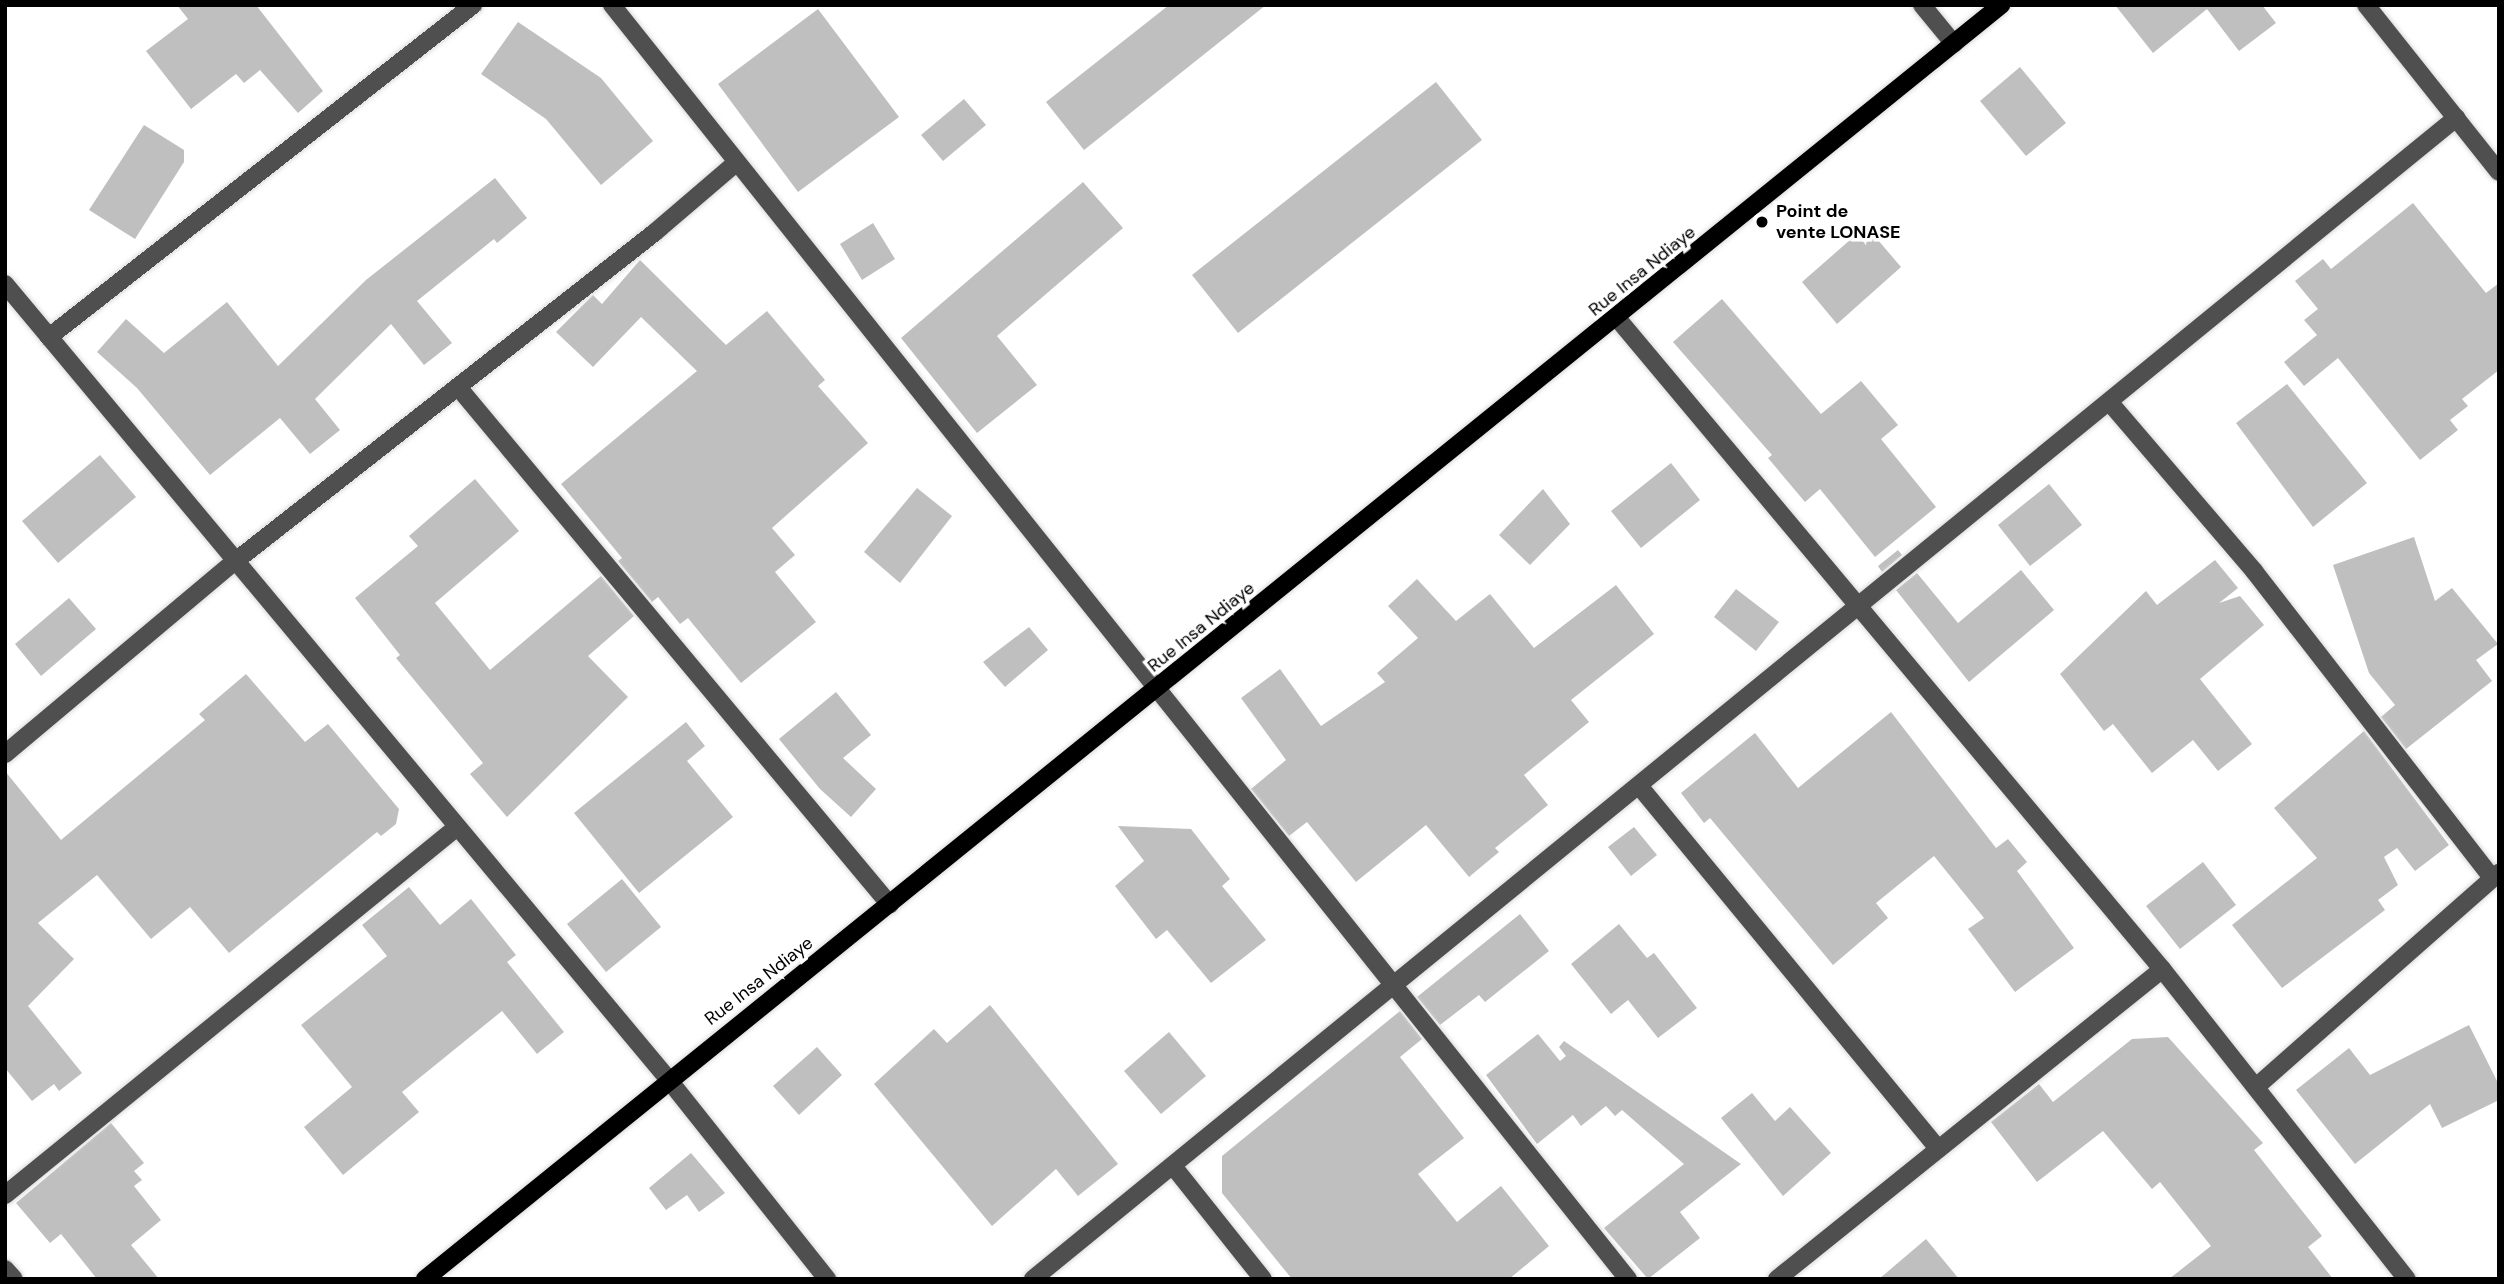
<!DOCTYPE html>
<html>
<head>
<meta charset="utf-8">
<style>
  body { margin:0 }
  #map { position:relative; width:2504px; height:1284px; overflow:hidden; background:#fff; font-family:"DM Sans",sans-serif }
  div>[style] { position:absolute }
  .building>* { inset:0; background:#bfbfbf }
  .roads { filter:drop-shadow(0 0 2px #dbdbdb) drop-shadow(0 0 2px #dbdbdb) }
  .minor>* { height:18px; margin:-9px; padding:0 9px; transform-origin:9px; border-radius:9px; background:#4f4f4f }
  .major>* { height:18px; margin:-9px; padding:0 9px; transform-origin:9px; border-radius:9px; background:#000 }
  .dots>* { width:19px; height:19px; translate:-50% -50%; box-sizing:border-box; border:4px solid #fff; border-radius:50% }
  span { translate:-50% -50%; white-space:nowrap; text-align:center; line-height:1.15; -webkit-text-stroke:7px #fff; paint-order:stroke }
  .poi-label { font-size:18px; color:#000; font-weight:700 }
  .left { translate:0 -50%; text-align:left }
  .street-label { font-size:18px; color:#000 }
  .frame { position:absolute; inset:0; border:7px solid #000; pointer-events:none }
</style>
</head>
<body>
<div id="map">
  <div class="building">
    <i style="clip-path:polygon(177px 5px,256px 5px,323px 91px,298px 113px,260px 70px,244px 83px,236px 74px,191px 109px,146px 51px,188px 19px)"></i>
    <i style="clip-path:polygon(1169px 5px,1266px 5px,1084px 150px,1046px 102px)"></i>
    <i style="clip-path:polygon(2115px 5px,2262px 5px,2276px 23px,2239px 51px,2207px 9px,2153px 53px)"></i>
    <i style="clip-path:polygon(818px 9px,899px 117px,798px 192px,718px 84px)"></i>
    <i style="clip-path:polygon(518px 22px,601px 78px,653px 141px,601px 185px,546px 119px,481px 74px)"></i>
    <i style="clip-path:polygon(2020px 67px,2066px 123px,2026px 156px,1980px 101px)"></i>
    <i style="clip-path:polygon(1436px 82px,1482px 140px,1238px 333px,1192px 275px)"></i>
    <i style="clip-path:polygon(964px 99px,986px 125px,943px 161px,921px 135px)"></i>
    <i style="clip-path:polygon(144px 125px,184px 150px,184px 162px,135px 239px,89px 210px)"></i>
    <i style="clip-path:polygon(495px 178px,527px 218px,497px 243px,494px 239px,417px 301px,452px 343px,424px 365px,391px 324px,315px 399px,340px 430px,310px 454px,280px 418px,210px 475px,137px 388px,97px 352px,126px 319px,164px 353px,227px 302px,278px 366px,366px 280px)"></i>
    <i style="clip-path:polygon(1083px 182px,1123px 228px,997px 336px,1037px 385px,977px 433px,901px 338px)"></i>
    <i style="clip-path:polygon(2413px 203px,2486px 293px,2499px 283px,2499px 370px,2462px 399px,2468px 406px,2450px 420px,2458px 430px,2420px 460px,2338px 358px,2304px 386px,2284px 362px,2317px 335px,2304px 320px,2318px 309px,2295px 281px,2323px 259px,2331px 269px)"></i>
    <i style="clip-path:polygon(873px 223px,895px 259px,862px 280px,840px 244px)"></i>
    <i style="clip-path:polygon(1866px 226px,1901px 267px,1837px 324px,1802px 282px)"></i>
    <i style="clip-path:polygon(640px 260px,726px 345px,767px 311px,825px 380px,818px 386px,868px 443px,772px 528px,795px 555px,775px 572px,816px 622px,741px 683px,688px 618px,680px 624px,658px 597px,652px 602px,618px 561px,622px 558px,561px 484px,697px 371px,641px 317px,593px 367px,556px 332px,593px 295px,602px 304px)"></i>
    <i style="clip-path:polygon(1722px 299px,1821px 414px,1861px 381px,1898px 425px,1881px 439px,1936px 507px,1875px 557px,1820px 489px,1805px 502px,1768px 458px,1772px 455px,1673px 342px)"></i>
    <i style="clip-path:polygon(2287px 384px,2367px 483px,2313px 527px,2236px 423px)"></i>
    <i style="clip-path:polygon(100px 455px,136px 497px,58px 563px,22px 521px)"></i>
    <i style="clip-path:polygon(1671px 463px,1700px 500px,1641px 548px,1611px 511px)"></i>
    <i style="clip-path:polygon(475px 479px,519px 531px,435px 603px,490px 670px,601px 576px,634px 616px,588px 656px,628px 697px,507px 817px,470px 774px,483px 763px,396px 658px,400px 655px,355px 598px,418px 546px,409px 536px)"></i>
    <i style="clip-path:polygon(2049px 484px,2082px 525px,2030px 566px,1998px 525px)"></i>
    <i style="clip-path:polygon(917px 488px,952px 516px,900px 583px,864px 552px)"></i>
    <i style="clip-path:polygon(1543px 489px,1570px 524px,1530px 565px,1499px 535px)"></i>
    <i style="clip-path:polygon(2414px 537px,2435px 601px,2452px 588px,2498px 644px,2476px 660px,2492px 681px,2406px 749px,2381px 717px,2395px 705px,2369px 673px,2333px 565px)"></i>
    <i style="clip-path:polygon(1898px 550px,1902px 555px,1882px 572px,1878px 566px)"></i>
    <i style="clip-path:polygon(2215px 560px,2238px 588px,2219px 603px,2240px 596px,2264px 625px,2200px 679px,2252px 744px,2218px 771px,2193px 740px,2152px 773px,2113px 724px,2104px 731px,2060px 674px,2146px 591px,2157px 605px)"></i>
    <i style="clip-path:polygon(2021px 570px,2054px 610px,1969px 682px,1896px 590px,1917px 573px,1958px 623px)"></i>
    <i style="clip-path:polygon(1417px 579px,1456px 621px,1490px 594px,1534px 648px,1616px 585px,1654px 634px,1571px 700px,1589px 722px,1524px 775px,1548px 805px,1495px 848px,1499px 852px,1469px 877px,1426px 825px,1356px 882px,1307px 822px,1289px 836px,1251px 789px,1286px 760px,1241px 698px,1280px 669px,1321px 726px,1385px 682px,1377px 673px,1418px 638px,1388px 606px)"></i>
    <i style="clip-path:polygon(1736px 589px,1779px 622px,1756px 651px,1714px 617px)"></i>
    <i style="clip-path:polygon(69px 598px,96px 629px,41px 676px,15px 644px)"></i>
    <i style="clip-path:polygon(1029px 627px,1048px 650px,1005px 687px,983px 662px)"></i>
    <i style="clip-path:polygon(246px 674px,305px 742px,328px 724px,399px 809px,396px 824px,381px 836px,377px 832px,229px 953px,190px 907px,151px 939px,97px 875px,38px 923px,74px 959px,28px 1006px,82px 1073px,59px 1091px,54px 1084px,32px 1101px,5px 1068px,5px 771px,61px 840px,205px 720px,199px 714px)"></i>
    <i style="clip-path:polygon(836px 692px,871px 735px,843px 758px,876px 789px,851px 817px,820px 789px,779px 739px)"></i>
    <i style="clip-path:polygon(1891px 712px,1996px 848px,2008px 839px,2027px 862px,2017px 871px,2074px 948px,2015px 992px,1968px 929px,1984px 918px,1934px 856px,1876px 903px,1888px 918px,1833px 965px,1710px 818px,1704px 823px,1681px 793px,1755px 733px,1798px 788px)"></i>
    <i style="clip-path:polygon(686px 722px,705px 746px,687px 761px,733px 817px,639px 893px,574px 813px)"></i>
    <i style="clip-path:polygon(2364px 731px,2449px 845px,2415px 871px,2397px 848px,2384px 857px,2398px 885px,2378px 900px,2385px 910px,2282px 988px,2232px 925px,2317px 858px,2274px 808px)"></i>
    <i style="clip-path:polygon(1118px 826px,1191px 829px,1230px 879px,1222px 886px,1266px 940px,1211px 983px,1167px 930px,1156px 939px,1115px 886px,1144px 861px)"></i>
    <i style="clip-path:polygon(1634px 827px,1657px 855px,1631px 876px,1608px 847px)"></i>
    <i style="clip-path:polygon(2203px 862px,2236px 905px,2180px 949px,2146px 906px)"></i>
    <i style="clip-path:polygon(622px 879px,661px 927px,606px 972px,567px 924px)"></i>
    <i style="clip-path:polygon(409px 887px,440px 925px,471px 899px,516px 955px,507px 962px,564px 1032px,537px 1054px,502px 1011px,402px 1092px,419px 1112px,343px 1175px,304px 1127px,352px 1087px,301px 1025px,387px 956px,362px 925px)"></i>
    <i style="clip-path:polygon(1520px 914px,1549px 951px,1485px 1002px,1479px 995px,1440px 1025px,1417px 997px)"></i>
    <i style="clip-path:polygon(1619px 924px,1647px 958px,1654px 953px,1697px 1008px,1658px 1038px,1628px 1000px,1611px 1014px,1571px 964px)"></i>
    <i style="clip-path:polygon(990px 1005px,1118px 1164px,1078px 1196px,1056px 1169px,992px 1226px,874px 1084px,934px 1029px,947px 1043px)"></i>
    <i style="clip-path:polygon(1400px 1011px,1422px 1039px,1400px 1057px,1464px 1138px,1418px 1174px,1457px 1222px,1501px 1186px,1549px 1246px,1509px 1279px,1292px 1279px,1222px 1193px,1222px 1156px)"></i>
    <i style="clip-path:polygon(2469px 1025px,2499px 1085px,2499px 1100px,2442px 1128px,2430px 1104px,2355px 1164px,2296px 1090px,2349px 1048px,2370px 1075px)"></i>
    <i style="clip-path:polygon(1169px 1032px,1206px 1076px,1161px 1114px,1124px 1071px)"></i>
    <i style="clip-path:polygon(1538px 1034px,1560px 1061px,1566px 1056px,1559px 1047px,1564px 1041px,1741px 1164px,1680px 1212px,1700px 1238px,1648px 1279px,1604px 1228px,1684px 1164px,1622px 1110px,1615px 1116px,1606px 1106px,1581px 1126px,1573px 1115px,1537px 1144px,1486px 1075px)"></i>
    <i style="clip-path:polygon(2168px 1037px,2263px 1143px,2254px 1150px,2322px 1236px,2308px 1247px,2333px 1279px,2169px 1279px,2211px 1246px,2160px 1182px,2152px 1189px,2103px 1131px,2037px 1182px,1991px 1122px,2039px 1084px,2053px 1102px,2132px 1039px)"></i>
    <i style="clip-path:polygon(817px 1047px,842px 1075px,799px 1115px,773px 1086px)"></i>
    <i style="clip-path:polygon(1752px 1093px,1775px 1121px,1790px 1107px,1831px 1153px,1783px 1196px,1721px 1118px)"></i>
    <i style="clip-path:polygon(111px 1123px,144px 1163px,134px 1171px,142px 1180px,134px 1186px,161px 1220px,131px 1245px,159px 1279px,97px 1279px,61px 1234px,50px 1243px,16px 1203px)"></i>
    <i style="clip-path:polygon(691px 1153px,725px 1193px,699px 1212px,687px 1195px,666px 1210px,649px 1188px)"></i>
    <i style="clip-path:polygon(1926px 1239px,1959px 1279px,1879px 1279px)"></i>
  </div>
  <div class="roads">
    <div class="minor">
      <i style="left:612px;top:5px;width:1630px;rotate:51.43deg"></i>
      <i style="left:1922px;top:5px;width:50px;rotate:50.6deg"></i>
      <i style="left:2366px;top:5px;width:213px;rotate:51.5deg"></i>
      <i style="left:5px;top:284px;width:1035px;rotate:50.17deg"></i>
      <i style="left:668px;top:1079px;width:256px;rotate:51.5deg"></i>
      <i style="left:1617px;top:318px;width:849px;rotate:50.06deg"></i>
      <i style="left:2162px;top:969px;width:395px;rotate:51.7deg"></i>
      <i style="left:49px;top:337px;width:539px;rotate:-38.06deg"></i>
      <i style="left:458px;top:387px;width:674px;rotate:50.17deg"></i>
      <i style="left:2111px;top:404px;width:220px;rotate:49.4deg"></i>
      <i style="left:2254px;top:571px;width:388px;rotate:52.2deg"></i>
      <i style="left:5px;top:754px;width:297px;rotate:-40deg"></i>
      <i style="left:233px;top:563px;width:535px;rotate:-38.09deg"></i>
      <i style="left:654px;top:233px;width:109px;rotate:-40.5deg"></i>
      <i style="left:1640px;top:787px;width:469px;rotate:50.5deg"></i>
      <i style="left:2256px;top:1087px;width:324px;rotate:-41.4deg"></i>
      <i style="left:1173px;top:1166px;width:144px;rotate:51.5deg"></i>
      <i style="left:5px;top:1195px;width:581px;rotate:-39.14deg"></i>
      <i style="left:5px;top:1269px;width:13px;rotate:48deg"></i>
      <i style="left:1033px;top:1279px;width:1837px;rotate:-39.21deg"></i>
      <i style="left:1777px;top:1279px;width:494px;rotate:-38.8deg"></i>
    </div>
    <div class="major">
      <i style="left:425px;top:1279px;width:2027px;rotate:-38.95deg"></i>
    </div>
  </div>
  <div class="dots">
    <i style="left:1762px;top:222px;background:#000"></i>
  </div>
  <div class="poi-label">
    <span class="left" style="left:1776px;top:222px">Point de<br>vente LONASE</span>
  </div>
  <div class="street-label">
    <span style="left:1642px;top:271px;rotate:-39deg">Rue Insa Ndiaye</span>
    <span style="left:1201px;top:627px;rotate:-39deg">Rue Insa Ndiaye</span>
    <span style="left:759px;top:981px;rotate:-38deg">Rue Insa Ndiaye</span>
  </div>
  <div class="frame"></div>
</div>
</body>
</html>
